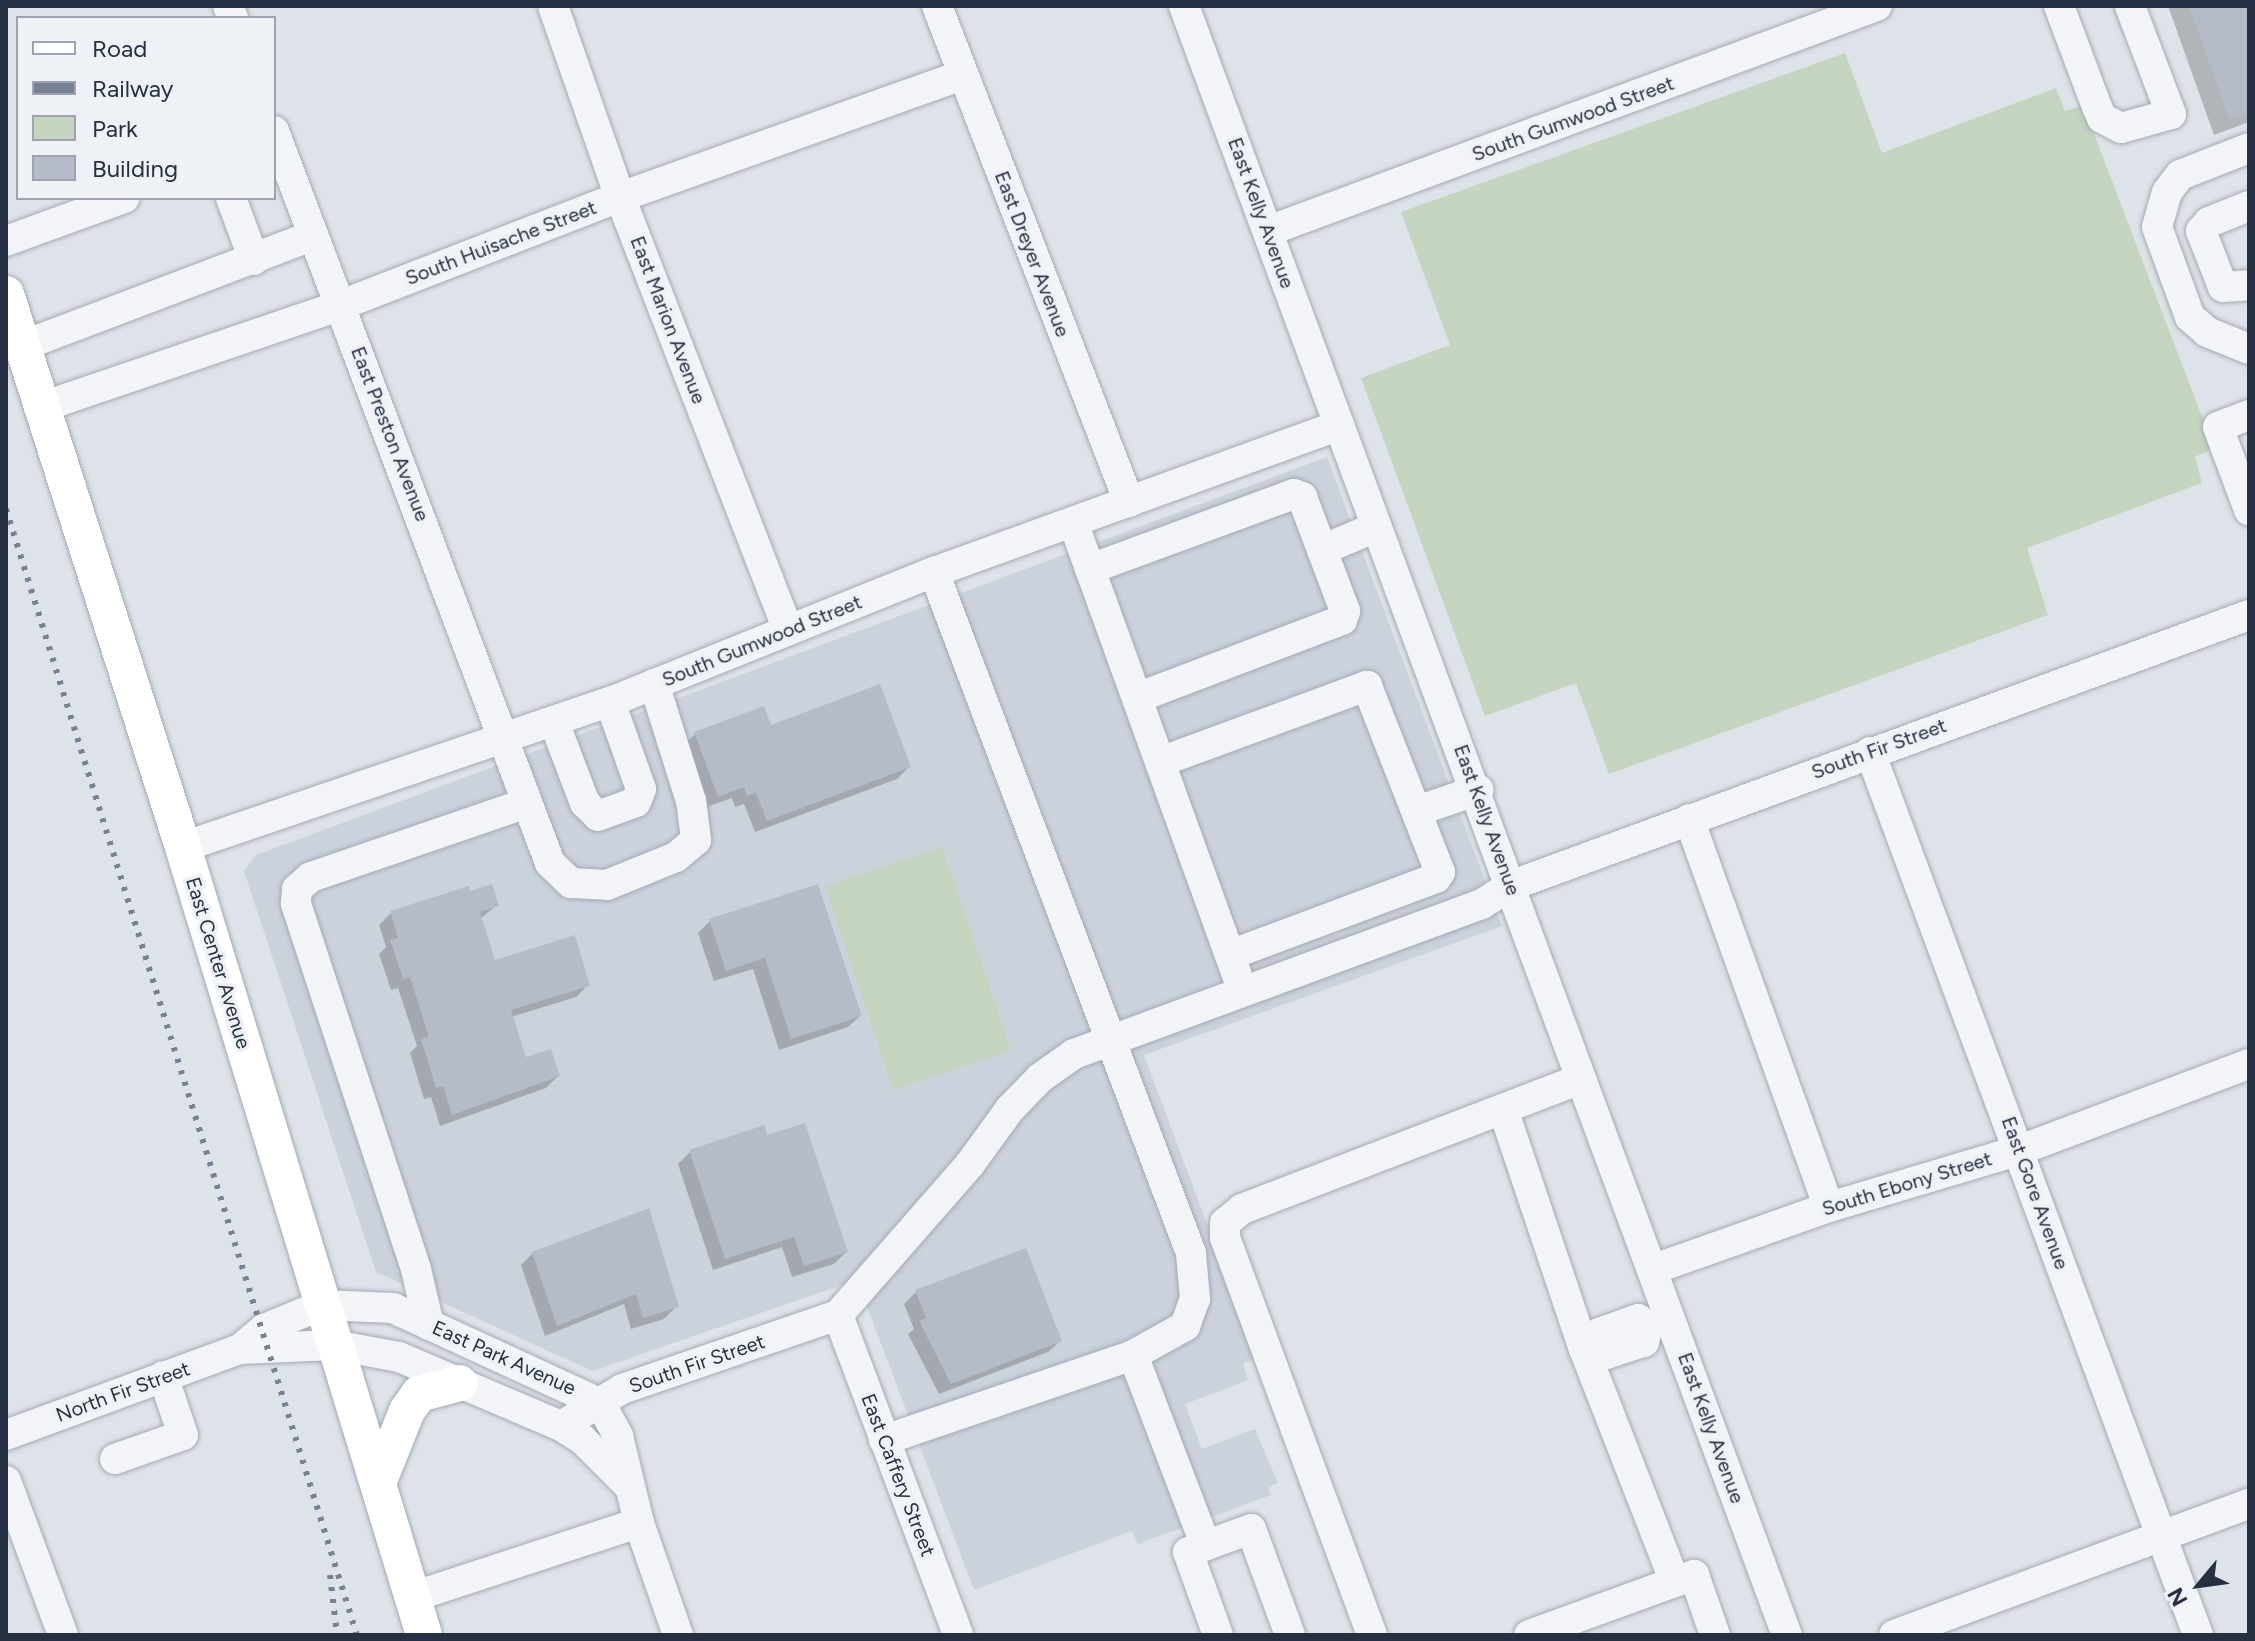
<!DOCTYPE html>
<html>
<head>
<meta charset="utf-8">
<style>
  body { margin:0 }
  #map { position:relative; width:2255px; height:1641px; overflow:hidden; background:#dee3e9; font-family:Figtree,sans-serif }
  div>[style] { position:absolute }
  .built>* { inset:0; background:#ccd2dc }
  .green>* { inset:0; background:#c4d4bf }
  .shadow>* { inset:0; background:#0003 }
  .building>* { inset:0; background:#b5bcc7 }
  .roads { filter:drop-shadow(0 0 2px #a3aab4) drop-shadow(0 0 2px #a3aab4) }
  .minor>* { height:30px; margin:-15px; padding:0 15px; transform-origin:15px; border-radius:15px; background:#f2f4f7 }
  .major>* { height:36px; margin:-18px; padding:0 18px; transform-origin:18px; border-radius:18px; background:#fff }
  .rail>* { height:6px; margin-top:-3px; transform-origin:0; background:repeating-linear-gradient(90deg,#768294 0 4px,transparent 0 12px) }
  span { translate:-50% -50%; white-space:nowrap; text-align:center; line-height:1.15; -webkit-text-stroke:7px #eef2f7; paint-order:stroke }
  .street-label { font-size:20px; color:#263042 }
  .frame { position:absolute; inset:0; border:8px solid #263042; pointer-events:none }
  .legend { position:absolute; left:16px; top:16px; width:260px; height:184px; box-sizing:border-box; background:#eef2f7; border:2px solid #9ea4af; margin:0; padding:10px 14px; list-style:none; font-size:24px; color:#263042 }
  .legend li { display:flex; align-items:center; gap:16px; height:40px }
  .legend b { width:40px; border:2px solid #9ea4af }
  .north { position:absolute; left:2159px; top:1545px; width:80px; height:80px; -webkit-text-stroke:6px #eef2f7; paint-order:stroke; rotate:241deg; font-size:22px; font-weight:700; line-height:32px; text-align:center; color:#263042 }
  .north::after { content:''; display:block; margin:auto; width:28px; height:36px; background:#263042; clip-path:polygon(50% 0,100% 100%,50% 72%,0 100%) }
</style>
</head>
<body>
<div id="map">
  <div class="built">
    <i style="clip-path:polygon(1327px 457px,1502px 926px,1144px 1055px,1257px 1358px,1243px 1363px,1248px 1380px,1185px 1404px,1202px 1449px,1255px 1429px,1278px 1483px,1268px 1487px,1271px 1495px,1138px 1544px,1132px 1531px,974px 1590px,857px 1280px,592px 1371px,376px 1272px,244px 871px,256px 855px)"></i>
  </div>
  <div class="green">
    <i style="clip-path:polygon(1845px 53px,1882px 153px,2056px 88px,2065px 111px,2083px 105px,2214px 448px,2195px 457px,2202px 483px,2027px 548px,2048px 615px,1609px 774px,1576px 683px,1485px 716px,1361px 378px,1450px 345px,1401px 212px)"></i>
    <i style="clip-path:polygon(942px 847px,1011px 1051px,893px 1090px,825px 886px)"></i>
  </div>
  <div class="shadow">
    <i style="clip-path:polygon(2168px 6px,2249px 6px,2249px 122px,2214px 135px)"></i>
    <i style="clip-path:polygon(770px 727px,909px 767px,897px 779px,755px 832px,744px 804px,735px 807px,732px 798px,706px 807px,683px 746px,695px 734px)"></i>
    <i style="clip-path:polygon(469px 893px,497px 905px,480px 919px,494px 962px,588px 985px,576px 997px,511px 1017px,524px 1059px,558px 1076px,546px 1088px,440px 1126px,431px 1097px,424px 1099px,410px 1053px,417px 1046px,398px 988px,391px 990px,379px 954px,386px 947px,379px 925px,391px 913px)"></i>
    <i style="clip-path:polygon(710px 921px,860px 1016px,848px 1027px,779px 1050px,753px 969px,714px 981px,698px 933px)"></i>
    <i style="clip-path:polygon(766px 1138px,846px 1252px,834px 1264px,792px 1277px,782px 1247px,713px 1270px,678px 1164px,690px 1152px)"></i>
    <i style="clip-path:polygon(533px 1253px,676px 1307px,664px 1319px,631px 1329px,624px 1304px,545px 1336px,521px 1265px)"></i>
    <i style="clip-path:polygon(916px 1292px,1060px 1341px,1048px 1352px,939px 1394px,908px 1334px,914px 1329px,904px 1304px)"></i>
  </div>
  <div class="building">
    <i style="clip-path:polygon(2189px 6px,2249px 6px,2249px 113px,2230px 120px)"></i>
    <i style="clip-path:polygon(880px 684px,911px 767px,767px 821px,756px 793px,747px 796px,744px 787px,718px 797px,694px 732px,764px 706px,771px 725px)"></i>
    <i style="clip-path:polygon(492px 884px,499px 906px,480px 912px,495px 960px,575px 935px,590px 986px,511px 1010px,526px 1057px,551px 1049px,560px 1076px,452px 1115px,443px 1086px,436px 1088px,421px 1039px,429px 1037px,410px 977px,403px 979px,390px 940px,398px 938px,390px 911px,469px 886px,470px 891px)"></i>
    <i style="clip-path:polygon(818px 884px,862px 1016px,791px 1039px,765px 958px,726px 971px,709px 919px)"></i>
    <i style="clip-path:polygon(805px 1123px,848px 1252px,804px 1266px,794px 1237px,725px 1259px,689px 1150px,764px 1125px,767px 1135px)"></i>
    <i style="clip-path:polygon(649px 1208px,679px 1307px,643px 1318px,636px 1294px,557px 1326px,532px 1252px)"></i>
    <i style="clip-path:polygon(1026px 1248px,1062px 1341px,951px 1384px,919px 1321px,926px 1318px,915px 1290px)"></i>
  </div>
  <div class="roads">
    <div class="minor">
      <i style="left:228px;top:6px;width:13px;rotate:67deg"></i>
      <i style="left:553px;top:6px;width:202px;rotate:70.7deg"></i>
      <i style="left:620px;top:197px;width:465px;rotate:68.8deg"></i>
      <i style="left:937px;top:6px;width:532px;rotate:68.84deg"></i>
      <i style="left:1184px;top:6px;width:1737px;rotate:69.69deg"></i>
      <i style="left:2059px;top:6px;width:108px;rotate:69.4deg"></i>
      <i style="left:2097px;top:107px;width:12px;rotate:66deg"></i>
      <i style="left:2102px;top:118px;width:21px;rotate:28deg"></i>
      <i style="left:2121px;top:128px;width:52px;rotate:-15.6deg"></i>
      <i style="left:2171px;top:114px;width:116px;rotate:-110.8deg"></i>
      <i style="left:274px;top:131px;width:782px;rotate:69.34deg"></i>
      <i style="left:550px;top:863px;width:29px;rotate:44deg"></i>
      <i style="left:571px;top:883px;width:36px;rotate:3deg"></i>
      <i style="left:607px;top:885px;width:74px;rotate:-22.1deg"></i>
      <i style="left:676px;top:857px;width:26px;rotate:-40deg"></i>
      <i style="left:696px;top:840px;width:39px;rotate:-97deg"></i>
      <i style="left:691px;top:801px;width:123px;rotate:-107.5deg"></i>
      <i style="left:2249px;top:148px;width:74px;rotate:158.6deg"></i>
      <i style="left:2180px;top:175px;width:21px;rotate:127deg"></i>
      <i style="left:2167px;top:192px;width:36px;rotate:106deg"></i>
      <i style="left:2157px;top:227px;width:96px;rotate:69.9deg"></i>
      <i style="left:2190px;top:317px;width:23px;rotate:41deg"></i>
      <i style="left:2207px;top:332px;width:45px;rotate:22deg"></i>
      <i style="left:231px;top:198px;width:66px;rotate:69.6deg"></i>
      <i style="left:2249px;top:206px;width:43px;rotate:158.2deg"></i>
      <i style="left:2209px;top:222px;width:12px;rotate:132deg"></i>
      <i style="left:2201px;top:231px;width:60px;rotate:68.6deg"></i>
      <i style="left:2223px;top:287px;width:26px;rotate:-4deg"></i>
      <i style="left:1268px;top:231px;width:649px;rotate:-20.28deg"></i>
      <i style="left:6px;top:241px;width:126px;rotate:-20deg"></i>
      <i style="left:22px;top:346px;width:310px;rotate:-20.8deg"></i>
      <i style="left:39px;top:408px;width:319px;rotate:-18.8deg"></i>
      <i style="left:341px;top:305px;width:299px;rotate:-21.2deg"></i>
      <i style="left:620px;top:197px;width:363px;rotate:-19.6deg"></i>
      <i style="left:2249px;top:415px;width:33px;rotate:159deg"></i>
      <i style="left:2218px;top:427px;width:89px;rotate:69.5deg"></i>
      <i style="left:1073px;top:522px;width:481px;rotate:70.1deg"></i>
      <i style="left:1322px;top:550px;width:59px;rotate:-23.1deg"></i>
      <i style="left:1090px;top:569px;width:217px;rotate:-20.2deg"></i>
      <i style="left:1294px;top:494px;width:9px;rotate:21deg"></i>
      <i style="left:1302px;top:497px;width:122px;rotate:69.3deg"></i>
      <i style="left:1345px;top:611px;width:9px;rotate:108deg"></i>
      <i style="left:1342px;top:620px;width:219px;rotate:159.2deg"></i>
      <i style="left:554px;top:722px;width:87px;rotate:69.1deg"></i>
      <i style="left:585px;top:803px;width:18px;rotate:45deg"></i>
      <i style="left:598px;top:816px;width:40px;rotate:-20.2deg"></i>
      <i style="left:636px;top:802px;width:14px;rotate:-69deg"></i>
      <i style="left:641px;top:789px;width:92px;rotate:-109.6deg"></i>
      <i style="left:1870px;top:752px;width:942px;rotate:69.62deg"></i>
      <i style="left:1160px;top:762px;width:221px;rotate:-20.2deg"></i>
      <i style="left:1367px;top:686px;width:200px;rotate:68.6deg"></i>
      <i style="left:1440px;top:872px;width:7px;rotate:124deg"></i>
      <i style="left:1436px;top:878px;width:220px;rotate:159.5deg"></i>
      <i style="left:1417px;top:811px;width:65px;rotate:-19deg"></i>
      <i style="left:1689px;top:819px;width:412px;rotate:70.2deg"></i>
      <i style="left:183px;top:847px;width:451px;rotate:-18.8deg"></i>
      <i style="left:610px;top:702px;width:349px;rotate:-21.9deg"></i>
      <i style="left:934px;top:572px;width:431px;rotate:-19.9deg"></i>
      <i style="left:1503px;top:1109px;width:253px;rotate:71.4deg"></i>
      <i style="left:1654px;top:1269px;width:186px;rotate:-19.5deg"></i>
      <i style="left:1829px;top:1207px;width:199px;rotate:-16.6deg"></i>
      <i style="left:2020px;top:1150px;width:245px;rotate:-20.6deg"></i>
      <i style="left:838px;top:1315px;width:342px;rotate:69.4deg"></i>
      <i style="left:429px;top:1325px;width:57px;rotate:-103.1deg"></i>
      <i style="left:416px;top:1269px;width:385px;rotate:-108.2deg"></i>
      <i style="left:296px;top:903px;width:14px;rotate:-86deg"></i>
      <i style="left:297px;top:889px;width:18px;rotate:-41deg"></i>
      <i style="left:311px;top:877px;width:228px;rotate:-18.9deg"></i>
      <i style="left:1648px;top:1326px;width:12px;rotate:-145deg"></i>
      <i style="left:1638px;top:1319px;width:41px;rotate:160.3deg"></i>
      <i style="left:1599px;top:1333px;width:22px;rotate:133deg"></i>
      <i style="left:1584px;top:1349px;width:250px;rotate:68.7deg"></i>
      <i style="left:1591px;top:1347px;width:17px;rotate:25deg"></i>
      <i style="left:1606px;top:1354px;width:40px;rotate:-18deg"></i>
      <i style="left:1644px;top:1342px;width:16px;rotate:-76deg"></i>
      <i style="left:240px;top:1349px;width:94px;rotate:-2.4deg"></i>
      <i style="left:334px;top:1345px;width:66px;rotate:10.5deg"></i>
      <i style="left:399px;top:1357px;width:176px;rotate:23.1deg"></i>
      <i style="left:561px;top:1426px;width:25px;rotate:32deg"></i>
      <i style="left:582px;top:1439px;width:64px;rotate:45deg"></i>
      <i style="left:1133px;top:1355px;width:204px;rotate:69.1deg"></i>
      <i style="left:561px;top:1426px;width:71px;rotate:-31.2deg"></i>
      <i style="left:622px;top:1389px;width:228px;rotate:-18.9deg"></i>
      <i style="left:838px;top:1315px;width:201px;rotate:-48.8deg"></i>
      <i style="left:970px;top:1164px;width:68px;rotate:-54deg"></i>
      <i style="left:1010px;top:1109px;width:43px;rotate:-45.9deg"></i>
      <i style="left:1040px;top:1078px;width:42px;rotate:-35.2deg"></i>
      <i style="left:1074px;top:1054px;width:435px;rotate:-20.2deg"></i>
      <i style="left:1482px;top:904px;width:33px;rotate:-33deg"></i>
      <i style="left:1510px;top:886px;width:787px;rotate:-20.14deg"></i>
      <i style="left:6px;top:1435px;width:249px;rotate:-20.2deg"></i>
      <i style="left:240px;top:1349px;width:31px;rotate:-40deg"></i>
      <i style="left:264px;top:1329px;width:63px;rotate:-22.5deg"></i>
      <i style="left:322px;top:1305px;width:71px;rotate:2.4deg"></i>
      <i style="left:393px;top:1308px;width:228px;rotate:24.7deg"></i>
      <i style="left:600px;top:1403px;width:38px;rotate:61deg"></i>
      <i style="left:618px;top:1436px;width:89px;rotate:76.4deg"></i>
      <i style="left:639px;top:1523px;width:119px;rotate:70.8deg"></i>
      <i style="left:884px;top:1440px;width:263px;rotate:-18.8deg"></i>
      <i style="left:1133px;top:1355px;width:60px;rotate:-29.1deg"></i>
      <i style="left:1185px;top:1326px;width:29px;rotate:-70deg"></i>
      <i style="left:1195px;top:1299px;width:46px;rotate:-95deg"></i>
      <i style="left:1191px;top:1253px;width:728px;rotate:-110.68deg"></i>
      <i style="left:115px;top:1459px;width:72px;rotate:-19.4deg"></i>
      <i style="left:183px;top:1435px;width:62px;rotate:-108.7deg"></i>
      <i style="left:6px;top:1481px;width:164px;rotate:69.7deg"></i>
      <i style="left:412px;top:1597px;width:239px;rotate:-18.1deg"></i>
      <i style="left:1218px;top:1635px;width:88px;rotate:-109.9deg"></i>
      <i style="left:1188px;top:1552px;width:67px;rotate:-20.1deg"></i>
      <i style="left:1251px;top:1529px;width:113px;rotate:69.8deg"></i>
      <i style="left:1372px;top:1635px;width:423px;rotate:-110.3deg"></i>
      <i style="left:1225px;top:1238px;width:15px;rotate:-90deg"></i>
      <i style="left:1225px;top:1223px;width:22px;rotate:-39deg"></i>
      <i style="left:1242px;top:1209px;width:363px;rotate:-21deg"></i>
      <i style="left:1529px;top:1635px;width:176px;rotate:-20deg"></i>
      <i style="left:1694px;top:1575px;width:64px;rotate:70.7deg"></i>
      <i style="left:1894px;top:1635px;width:378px;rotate:-20.3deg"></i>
    </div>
    <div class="major">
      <i style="left:6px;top:294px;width:581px;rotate:72.25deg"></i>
      <i style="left:183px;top:847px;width:824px;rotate:72.99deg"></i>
      <i style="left:378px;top:1483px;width:78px;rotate:-68.1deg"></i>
      <i style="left:407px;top:1411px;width:21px;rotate:-55deg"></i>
      <i style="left:419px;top:1394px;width:42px;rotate:-15deg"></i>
    </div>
  </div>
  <div class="rail">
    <i style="left:6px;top:509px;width:1179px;rotate:72.69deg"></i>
    <i style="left:330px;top:1575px;width:60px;rotate:83.3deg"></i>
  </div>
  <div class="street-label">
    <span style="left:1573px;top:119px;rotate:-20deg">South Gumwood Street</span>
    <span style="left:1261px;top:213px;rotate:70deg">East Kelly Avenue</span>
    <span style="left:501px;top:243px;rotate:-21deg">South Huisache Street</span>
    <span style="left:1032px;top:254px;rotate:69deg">East Dreyer Avenue</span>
    <span style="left:668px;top:320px;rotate:69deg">East Marion Avenue</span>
    <span style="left:390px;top:434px;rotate:69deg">East Preston Avenue</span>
    <span style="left:762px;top:641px;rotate:-22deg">South Gumwood Street</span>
    <span style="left:1879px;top:749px;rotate:-20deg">South Fir Street</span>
    <span style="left:1487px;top:820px;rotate:70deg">East Kelly Avenue</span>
    <span style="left:218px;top:963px;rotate:73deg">East Center Avenue</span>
    <span style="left:1907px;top:1184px;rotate:-17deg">South Ebony Street</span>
    <span style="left:2035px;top:1193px;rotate:70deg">East Gore Avenue</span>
    <span style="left:504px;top:1358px;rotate:24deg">East Park Avenue</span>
    <span style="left:697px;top:1364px;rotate:-19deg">South Fir Street</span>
    <span style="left:123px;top:1392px;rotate:-20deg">North Fir Street</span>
    <span style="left:1711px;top:1428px;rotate:70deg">East Kelly Avenue</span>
    <span style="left:898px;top:1475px;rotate:69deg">East Caffery Street</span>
  </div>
  <div class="frame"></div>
  <ul class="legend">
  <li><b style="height:10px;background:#fff"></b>Road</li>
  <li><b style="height:10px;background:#768294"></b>Railway</li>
  <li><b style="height:22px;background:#c4d4bf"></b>Park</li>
  <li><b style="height:22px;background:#b5bcc7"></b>Building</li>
  </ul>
  <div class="north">N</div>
</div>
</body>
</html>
